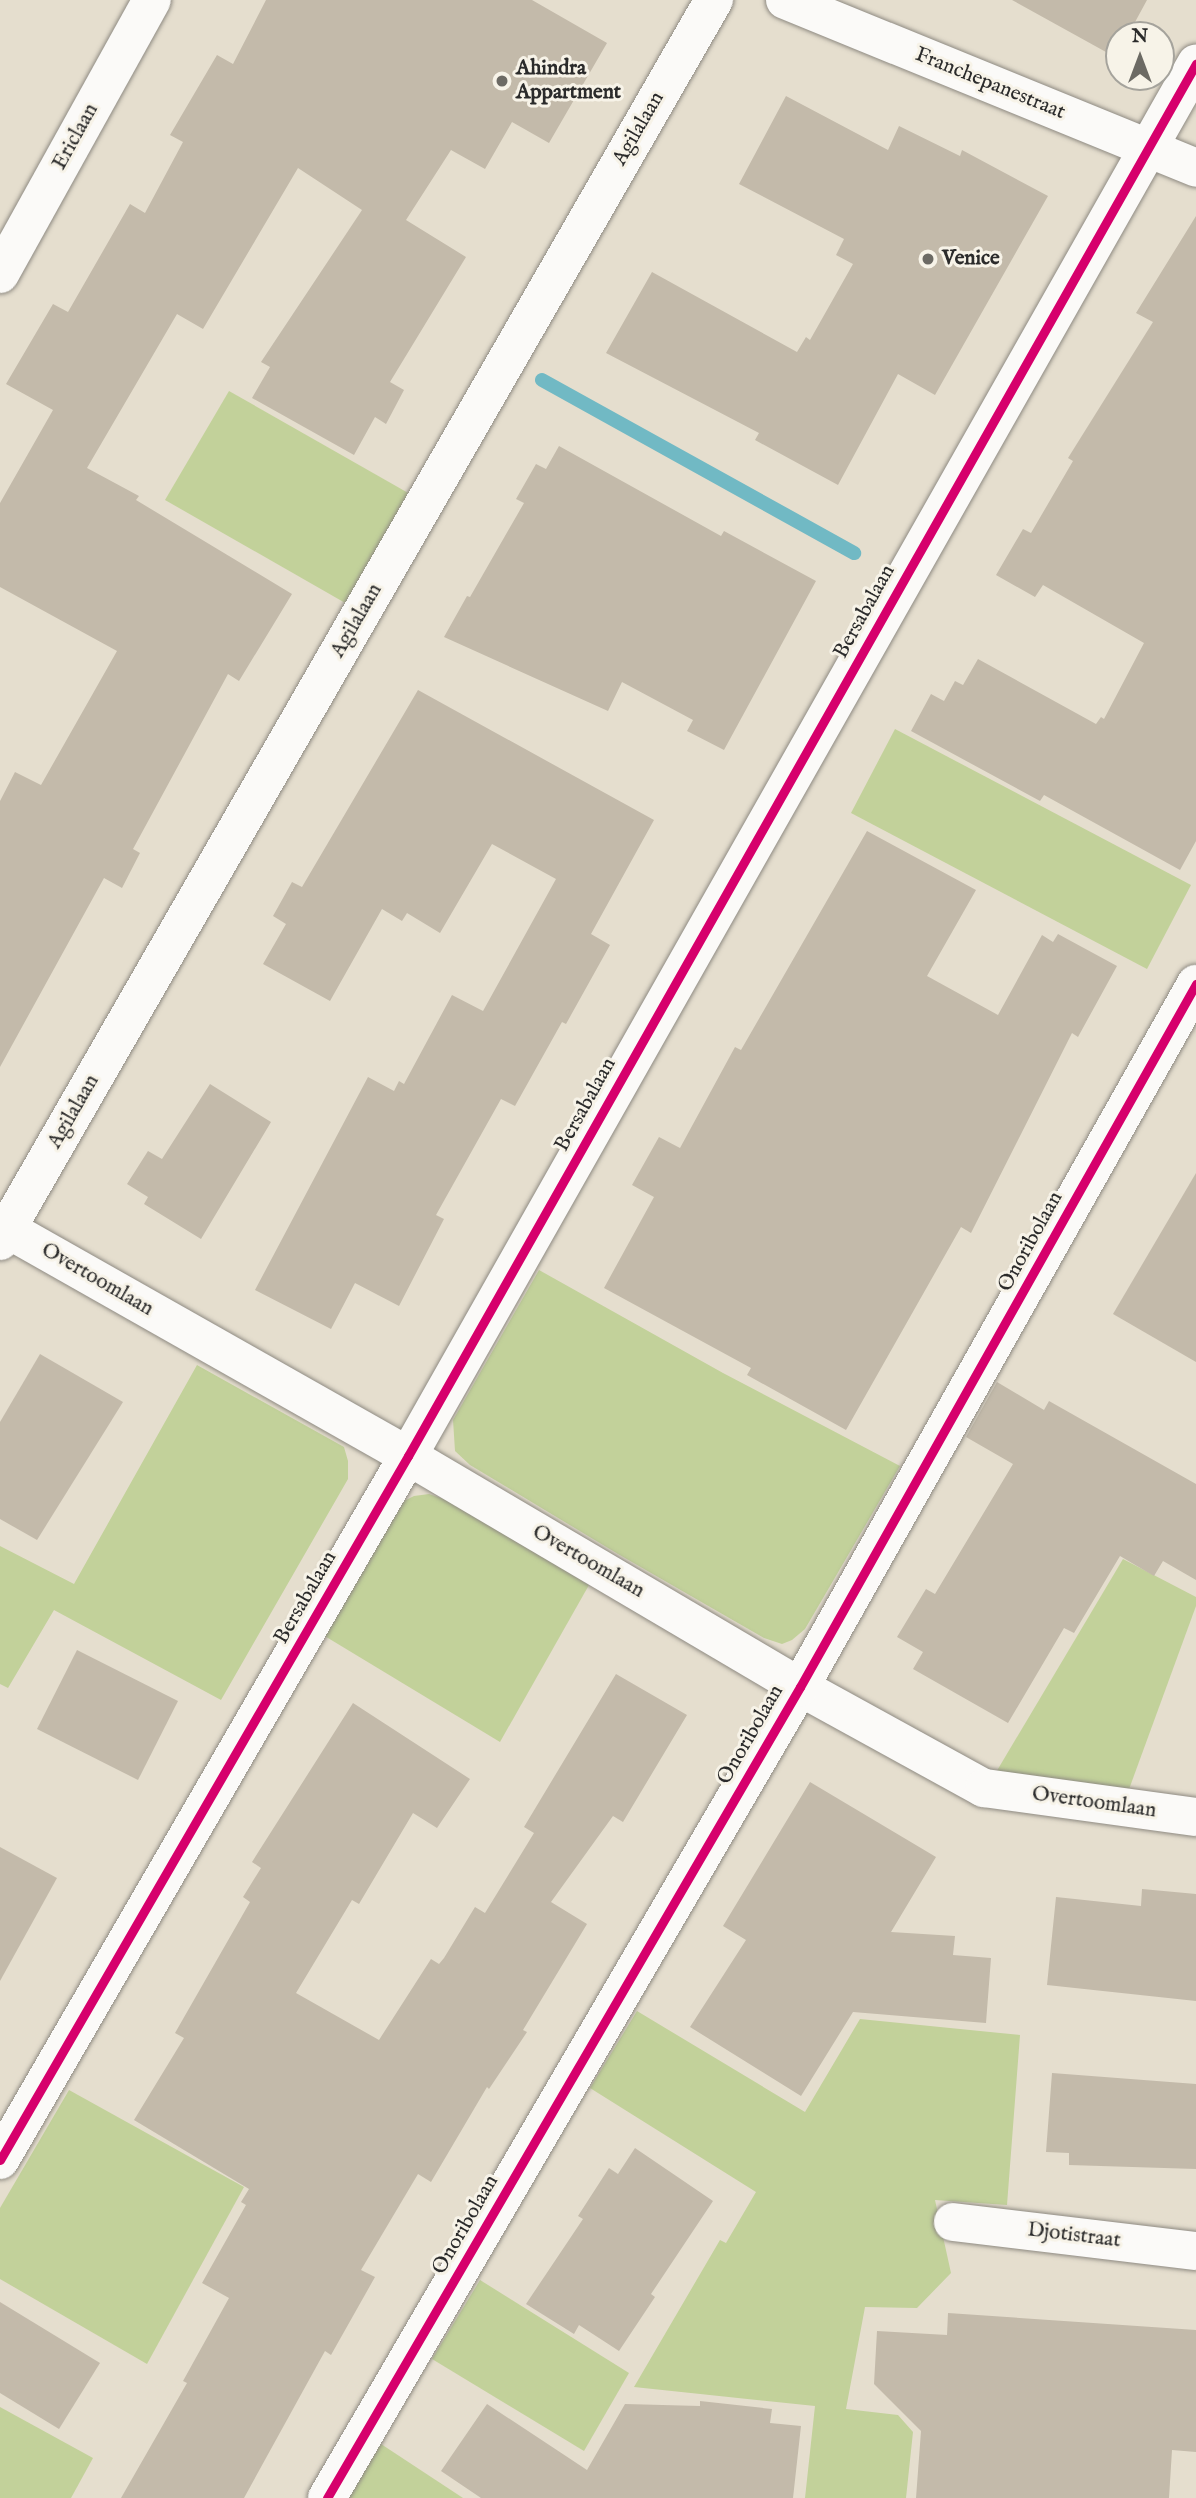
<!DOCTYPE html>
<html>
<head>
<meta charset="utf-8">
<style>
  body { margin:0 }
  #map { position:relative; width:1196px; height:2498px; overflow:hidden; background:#e5dece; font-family:"IM FELL English",serif }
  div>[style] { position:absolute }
  .green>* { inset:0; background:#c2d19a }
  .stream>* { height:14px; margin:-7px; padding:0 7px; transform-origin:7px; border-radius:7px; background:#71b9c4 }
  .building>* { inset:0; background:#c3baaa }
  .roads { filter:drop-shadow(0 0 2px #8e8a82) drop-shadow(0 0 2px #8e8a82) }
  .street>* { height:38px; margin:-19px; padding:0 19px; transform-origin:19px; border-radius:19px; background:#fbfaf8 }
  .secondary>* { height:38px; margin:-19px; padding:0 19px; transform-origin:19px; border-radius:19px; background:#fbfaf8 }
  .cycleway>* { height:9px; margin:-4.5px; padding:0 4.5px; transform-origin:4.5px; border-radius:4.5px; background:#d6006c }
  .dots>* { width:19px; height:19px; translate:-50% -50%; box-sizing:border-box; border:4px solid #f7f3e8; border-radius:50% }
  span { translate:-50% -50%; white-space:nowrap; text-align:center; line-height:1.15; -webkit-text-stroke:6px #f7f3e8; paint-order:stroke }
  .poi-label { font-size:21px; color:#2b2b2b; font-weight:700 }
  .left { translate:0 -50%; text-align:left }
  .street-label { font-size:21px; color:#2b2b2b }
  .north { position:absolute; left:1105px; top:21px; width:70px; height:70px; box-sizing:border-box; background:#f7f3e8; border:2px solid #a5a39c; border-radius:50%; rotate:0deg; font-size:19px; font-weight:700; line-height:28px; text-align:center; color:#2b2b2b }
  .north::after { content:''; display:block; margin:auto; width:24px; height:32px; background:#6c6a64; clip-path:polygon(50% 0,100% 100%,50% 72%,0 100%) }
</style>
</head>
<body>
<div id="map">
  <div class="green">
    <i style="clip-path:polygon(229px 391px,410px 494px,347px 604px,165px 500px)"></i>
    <i style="clip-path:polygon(895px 729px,1191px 885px,1147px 969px,851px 813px)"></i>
    <i style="clip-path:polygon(539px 1270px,723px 1373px,900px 1466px,805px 1629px,792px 1640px,782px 1644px,764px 1638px,618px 1554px,470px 1465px,455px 1451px,453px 1420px)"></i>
    <i style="clip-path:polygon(197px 1365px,344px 1447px,348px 1461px,348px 1479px,221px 1700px,54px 1610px,8px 1688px,0 1684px,0 1546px,74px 1584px)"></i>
    <i style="clip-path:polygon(429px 1494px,447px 1500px,589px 1585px,500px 1742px,323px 1635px,404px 1501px,414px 1496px)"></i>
    <i style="clip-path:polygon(1123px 1559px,1196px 1597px,1196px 1606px,1128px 1792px,995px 1774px)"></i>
    <i style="clip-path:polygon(637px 2011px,805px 2112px,860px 2019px,1020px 2035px,1007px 2205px,935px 2200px,951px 2273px,917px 2308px,865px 2307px,846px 2409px,898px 2415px,913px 2432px,906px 2498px,805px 2498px,815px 2406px,634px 2387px,720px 2240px,726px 2243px,756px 2192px,590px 2088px)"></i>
    <i style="clip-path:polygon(69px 2090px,244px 2187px,147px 2364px,0 2279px,0 2208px)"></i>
    <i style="clip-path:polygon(480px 2280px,629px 2373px,584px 2451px,432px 2359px)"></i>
    <i style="clip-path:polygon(0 2407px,93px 2458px,71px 2498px,0 2498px)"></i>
    <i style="clip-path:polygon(381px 2444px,463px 2498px,347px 2498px)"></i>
  </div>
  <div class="stream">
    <i style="left:542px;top:380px;width:357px;rotate:29deg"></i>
  </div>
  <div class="building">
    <i style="clip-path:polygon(266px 0,532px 0,607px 43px,549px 143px,512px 122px,485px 169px,451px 150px,406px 220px,466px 257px,390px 382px,404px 390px,386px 424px,375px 417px,354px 455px,252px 398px,270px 367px,261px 362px,362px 210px,298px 168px,203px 329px,177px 314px,87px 468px,139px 496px,136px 500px,292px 594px,239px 681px,228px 674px,133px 849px,140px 853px,122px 888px,104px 878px,0 1067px,0 801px,15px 772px,41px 785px,117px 651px,0 587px,0 503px,53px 410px,6px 384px,53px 304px,68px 312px,130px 204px,145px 213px,183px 142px,170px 135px,217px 55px,233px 64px)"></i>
    <i style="clip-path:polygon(1012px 0,1147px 0,1128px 35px,1119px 35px,1119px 50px,1115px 57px)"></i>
    <i style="clip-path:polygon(786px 96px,888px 150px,899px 126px,960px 156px,962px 150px,1048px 196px,935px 395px,898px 374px,838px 485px,755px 440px,759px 433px,606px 353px,652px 272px,797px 352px,806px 337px,810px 340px,853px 264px,836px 255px,844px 239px,739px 184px)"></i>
    <i style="clip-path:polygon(1196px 216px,1196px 841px,1180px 870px,1044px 795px,1040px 801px,911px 731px,931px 694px,944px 701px,955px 681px,963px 685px,978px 659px,1096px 724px,1101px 717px,1104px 719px,1144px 643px,1043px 585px,1035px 597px,996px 575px,1023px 529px,1031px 533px,1073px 461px,1068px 458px,1153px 322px,1136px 313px)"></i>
    <i style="clip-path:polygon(559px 446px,721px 536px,724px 531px,816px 581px,724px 750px,687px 731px,693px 720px,622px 682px,608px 711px,444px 637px,467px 596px,470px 597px,524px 503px,516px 499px,536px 464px,546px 469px)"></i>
    <i style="clip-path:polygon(418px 690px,654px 820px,591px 934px,610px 945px,566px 1024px,562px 1022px,515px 1106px,501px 1099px,436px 1215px,444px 1219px,399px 1306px,355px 1283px,331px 1329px,255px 1290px,368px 1077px,394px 1091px,399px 1081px,404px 1084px,452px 995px,483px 1011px,556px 879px,492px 844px,440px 933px,407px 913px,402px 921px,382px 909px,330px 1001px,263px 964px,286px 924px,273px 916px,292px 882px,302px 887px)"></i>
    <i style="clip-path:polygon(867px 831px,976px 890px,927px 976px,998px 1015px,1042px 935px,1053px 942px,1058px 934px,1117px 966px,1078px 1037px,1072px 1033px,971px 1233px,961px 1227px,846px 1430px,747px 1375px,751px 1368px,604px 1288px,654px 1197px,632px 1185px,659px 1137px,680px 1148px,735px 1047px,741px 1050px)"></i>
    <i style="clip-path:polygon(210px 1084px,271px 1122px,201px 1239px,144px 1204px,148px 1197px,127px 1184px,148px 1151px,162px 1159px)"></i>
    <i style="clip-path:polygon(1196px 1173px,1196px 1362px,1113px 1314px)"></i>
    <i style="clip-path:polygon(40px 1354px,123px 1402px,37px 1540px,0 1519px,0 1422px)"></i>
    <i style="clip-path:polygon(997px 1382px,1044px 1410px,1049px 1401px,1196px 1484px,1196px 1580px,1163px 1561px,1154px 1576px,1120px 1556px,1074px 1633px,1064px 1628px,1008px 1723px,913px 1669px,923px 1652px,897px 1637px,926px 1589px,935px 1594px,1013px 1464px,966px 1437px)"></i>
    <i style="clip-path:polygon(77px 1650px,178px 1701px,138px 1780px,37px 1729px)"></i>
    <i style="clip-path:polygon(616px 1674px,687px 1715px,623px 1822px,613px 1816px,551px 1902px,587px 1924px,523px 2030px,527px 2032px,489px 2089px,487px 2087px,431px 2182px,418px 2174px,361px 2270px,375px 2277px,331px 2355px,325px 2351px,244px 2498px,121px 2498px,187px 2383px,183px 2381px,229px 2298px,202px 2283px,246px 2205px,241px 2202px,249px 2189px,134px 2120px,184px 2038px,175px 2033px,250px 1902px,243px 1897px,261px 1868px,252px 1862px,353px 1703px,470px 1779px,437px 1828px,413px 1813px,359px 1904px,352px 1900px,296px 1993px,379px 2040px,431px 1959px,439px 1964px,444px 1958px,475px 1907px,485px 1913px,534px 1833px,524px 1827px)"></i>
    <i style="clip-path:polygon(810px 1782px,936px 1857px,891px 1932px,955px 1936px,953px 1955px,991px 1958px,986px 2023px,853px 2012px,801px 2096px,690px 2027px,746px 1940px,723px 1926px)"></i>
    <i style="clip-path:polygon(0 1847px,57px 1878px,0 1981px)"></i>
    <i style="clip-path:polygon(1142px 1889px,1196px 1894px,1196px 2001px,1047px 1985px,1056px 1897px,1141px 1906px)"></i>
    <i style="clip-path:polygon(1052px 2073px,1196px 2084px,1196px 2169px,1069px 2165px,1069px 2153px,1046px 2152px)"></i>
    <i style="clip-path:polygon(635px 2148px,713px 2201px,651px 2294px,655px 2297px,619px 2351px,579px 2325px,574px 2334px,526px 2304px,583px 2219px,578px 2216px,609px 2168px,618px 2174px)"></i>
    <i style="clip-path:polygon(0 2302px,100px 2363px,59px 2429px,0 2393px)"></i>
    <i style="clip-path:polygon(948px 2313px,1196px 2330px,1196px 2452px,1172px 2450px,1169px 2498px,916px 2498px,921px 2431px,874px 2384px,877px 2331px,947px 2335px)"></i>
    <i style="clip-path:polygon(700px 2401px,772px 2409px,770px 2423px,801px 2426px,793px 2498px,481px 2498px,441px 2471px,487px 2404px,587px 2470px,625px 2404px,700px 2406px)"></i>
  </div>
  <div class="roads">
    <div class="street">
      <i style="left:0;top:274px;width:313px;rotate:-61deg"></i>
      <i style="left:7px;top:1229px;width:461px;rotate:29.5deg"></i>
      <i style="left:408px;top:1456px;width:455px;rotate:30.5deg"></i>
      <i style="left:800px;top:1687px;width:210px;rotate:28.8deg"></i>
      <i style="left:984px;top:1788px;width:214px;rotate:7.8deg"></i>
      <i style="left:0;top:1241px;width:1432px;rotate:-60.09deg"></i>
      <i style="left:0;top:2160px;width:814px;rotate:-59.91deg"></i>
      <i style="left:408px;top:1456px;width:1600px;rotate:-60.49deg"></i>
      <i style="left:953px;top:2222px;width:245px;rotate:6.8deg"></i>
      <i style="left:327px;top:2498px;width:939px;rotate:-59.75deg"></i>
      <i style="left:800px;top:1687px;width:807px;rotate:-60.61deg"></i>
    </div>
    <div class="secondary">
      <i style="left:785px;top:0;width:444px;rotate:22.2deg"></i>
    </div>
  </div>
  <div class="cycleway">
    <i style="left:0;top:2160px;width:814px;rotate:-59.91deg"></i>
    <i style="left:408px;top:1456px;width:1600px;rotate:-60.49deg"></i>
    <i style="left:327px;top:2498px;width:939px;rotate:-59.75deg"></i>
    <i style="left:800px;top:1687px;width:807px;rotate:-60.61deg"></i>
  </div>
  <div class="dots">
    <i style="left:502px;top:81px;background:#6c6a64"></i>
    <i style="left:928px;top:259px;background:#6c6a64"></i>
  </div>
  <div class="poi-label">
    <span class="left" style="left:516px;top:81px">Ahindra<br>Appartment</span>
    <span class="left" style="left:942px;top:259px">Venice</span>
  </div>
  <div class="street-label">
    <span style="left:990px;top:84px;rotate:22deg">Franchepanestraat</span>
    <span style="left:639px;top:129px;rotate:-60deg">Agilalaan</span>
    <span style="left:76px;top:137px;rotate:-61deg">Ericlaan</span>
    <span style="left:865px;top:612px;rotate:-61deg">Bersabalaan</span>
    <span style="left:357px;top:621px;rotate:-60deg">Agilalaan</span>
    <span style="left:586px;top:1105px;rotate:-61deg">Bersabalaan</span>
    <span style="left:74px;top:1112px;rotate:-60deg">Agilalaan</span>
    <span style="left:1031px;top:1242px;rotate:-61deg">Onoribolaan</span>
    <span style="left:97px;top:1280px;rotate:30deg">Overtoomlaan</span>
    <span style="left:588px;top:1562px;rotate:30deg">Overtoomlaan</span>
    <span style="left:306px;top:1598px;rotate:-60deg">Bersabalaan</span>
    <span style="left:751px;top:1735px;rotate:-60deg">Onoribolaan</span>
    <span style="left:1094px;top:1803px;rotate:8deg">Overtoomlaan</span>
    <span style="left:466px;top:2225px;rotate:-60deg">Onoribolaan</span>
    <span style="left:1074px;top:2236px;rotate:7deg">Djotistraat</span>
  </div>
  <div class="north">N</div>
</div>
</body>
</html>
